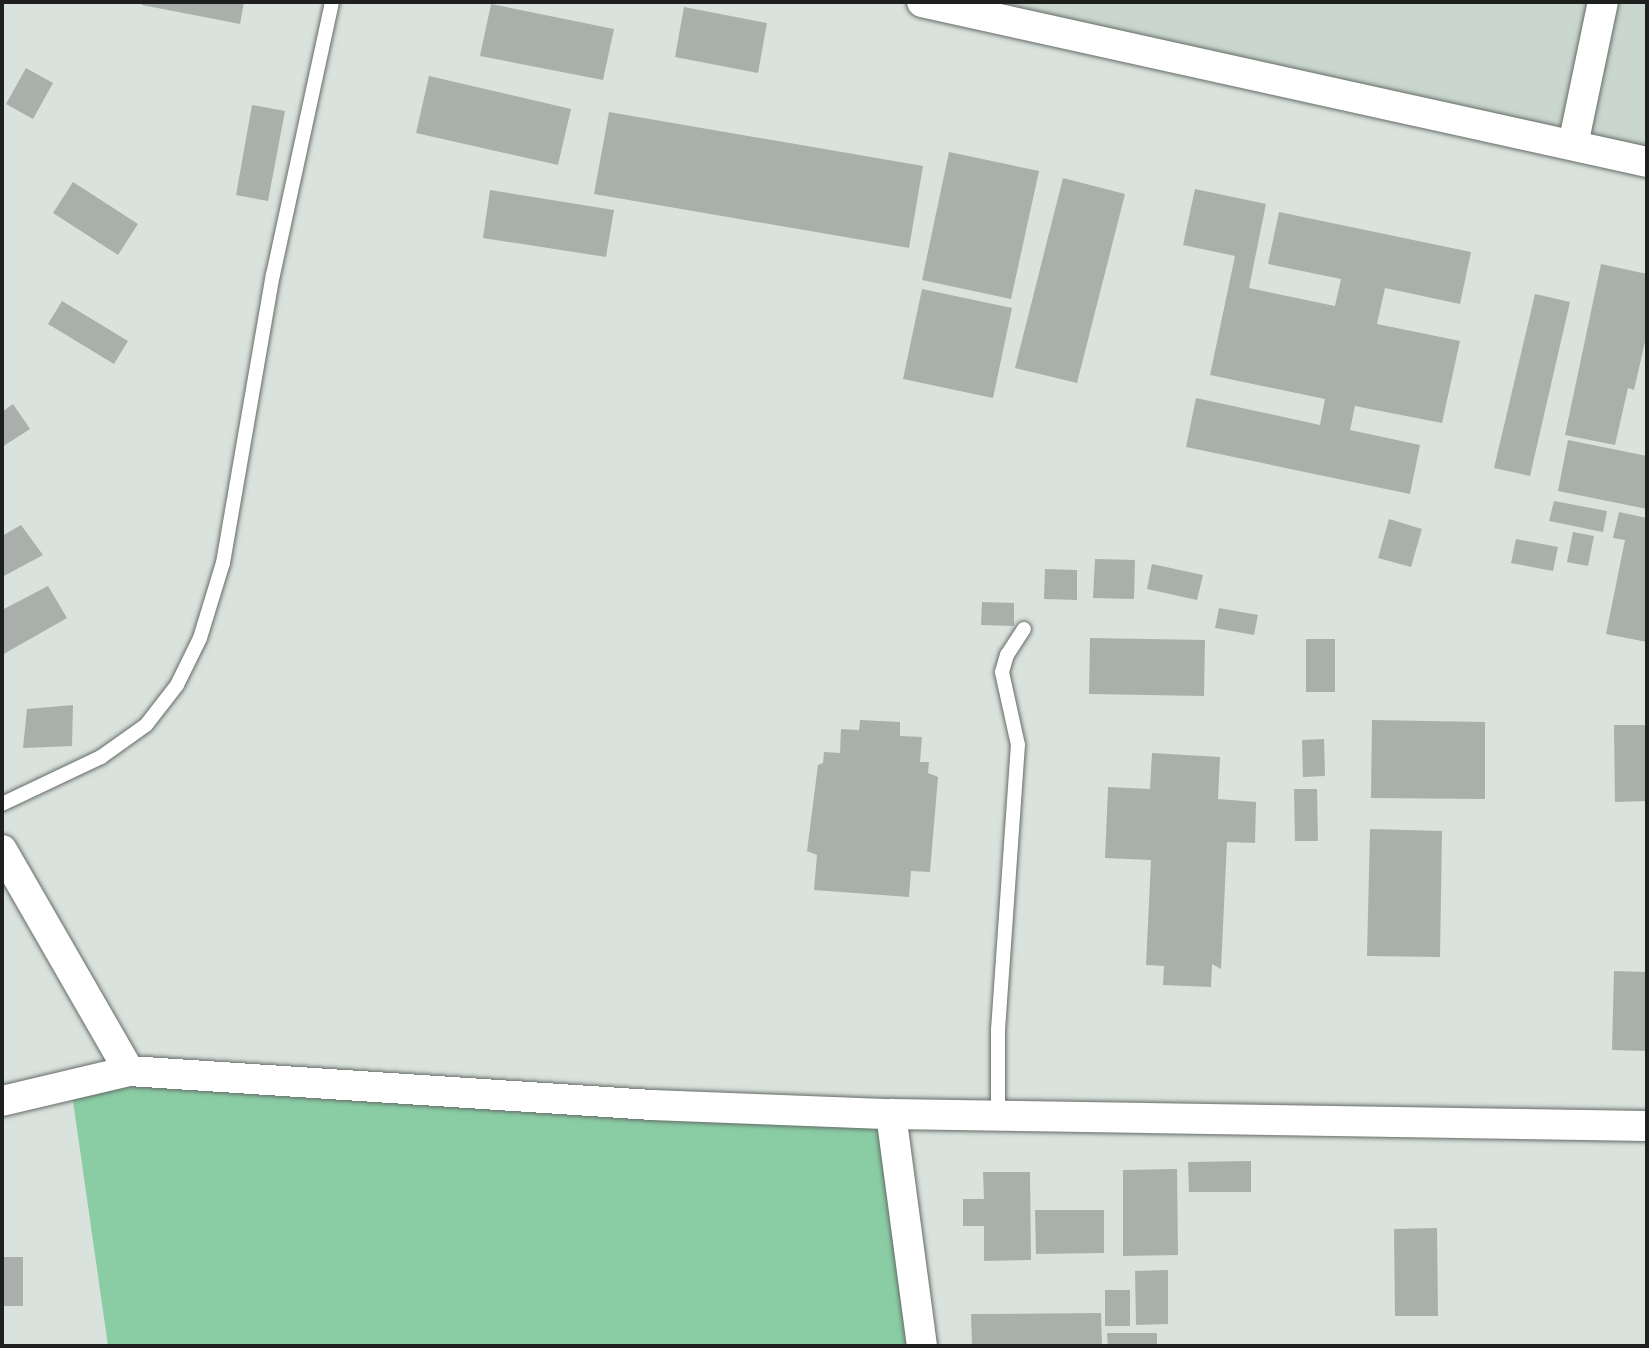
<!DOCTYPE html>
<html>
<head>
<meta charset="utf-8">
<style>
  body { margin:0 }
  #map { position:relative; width:1649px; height:1348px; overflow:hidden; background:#dae2dd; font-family:Figtree,sans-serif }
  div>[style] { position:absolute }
  .built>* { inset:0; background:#c9d7ce }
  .green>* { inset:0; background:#8acda5 }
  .building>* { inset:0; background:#a9b0ab }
  .roads { filter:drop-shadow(0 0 2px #656c67) drop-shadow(0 0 2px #656c67) }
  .lane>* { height:14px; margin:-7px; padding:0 7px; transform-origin:7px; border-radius:7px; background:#fff }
  .street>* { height:30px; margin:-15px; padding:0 15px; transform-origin:15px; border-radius:15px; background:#fff }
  span { translate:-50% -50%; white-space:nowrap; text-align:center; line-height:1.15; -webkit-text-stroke:5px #fff; paint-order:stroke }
  .frame { position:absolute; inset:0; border:4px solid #1e201f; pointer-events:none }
</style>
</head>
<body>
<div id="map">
  <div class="built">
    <i style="clip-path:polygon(945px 2px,1647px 2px,1647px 158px)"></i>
  </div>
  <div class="green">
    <i style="clip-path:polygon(69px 1073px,890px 1112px,916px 1346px,108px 1346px)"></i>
  </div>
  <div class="building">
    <i style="clip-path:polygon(142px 2px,244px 2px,240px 24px,142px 5px)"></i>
    <i style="clip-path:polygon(491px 4px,614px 29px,603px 80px,480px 56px)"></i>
    <i style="clip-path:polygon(684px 7px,767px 23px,758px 73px,675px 57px)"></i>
    <i style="clip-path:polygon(26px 68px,53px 83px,33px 119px,6px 104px)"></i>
    <i style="clip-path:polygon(429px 76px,571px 109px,558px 165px,416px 133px)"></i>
    <i style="clip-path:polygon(252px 105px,285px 111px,268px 201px,236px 195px)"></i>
    <i style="clip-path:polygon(609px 112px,923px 166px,909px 248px,594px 194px)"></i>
    <i style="clip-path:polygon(949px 152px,1039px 171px,1011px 299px,922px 280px)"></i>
    <i style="clip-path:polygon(1063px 178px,1125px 194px,1077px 383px,1015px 368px)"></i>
    <i style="clip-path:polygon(73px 182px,138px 224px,118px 255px,53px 213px)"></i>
    <i style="clip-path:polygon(1195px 189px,1266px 204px,1249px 288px,1335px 306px,1341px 279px,1268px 264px,1279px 212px,1471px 252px,1460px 304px,1385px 288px,1377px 324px,1460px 341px,1442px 423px,1355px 406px,1350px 430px,1420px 445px,1410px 494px,1186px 447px,1196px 398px,1320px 425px,1325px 399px,1210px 375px,1235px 256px,1183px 245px)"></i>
    <i style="clip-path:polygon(490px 190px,614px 210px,606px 257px,483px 238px)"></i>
    <i style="clip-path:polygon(1601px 264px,1647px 274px,1647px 333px,1634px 390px,1628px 388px,1615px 445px,1565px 435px)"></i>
    <i style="clip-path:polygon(922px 289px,1012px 308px,993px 398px,903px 379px)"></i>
    <i style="clip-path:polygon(1535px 294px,1570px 302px,1530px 476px,1494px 468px)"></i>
    <i style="clip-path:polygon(62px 301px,128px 341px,114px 364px,48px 324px)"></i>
    <i style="clip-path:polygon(13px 404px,30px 429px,2px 447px,2px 412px)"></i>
    <i style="clip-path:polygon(1568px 440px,1647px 456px,1647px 509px,1558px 491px)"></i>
    <i style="clip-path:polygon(1554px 501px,1607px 511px,1603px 532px,1549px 521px)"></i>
    <i style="clip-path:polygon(1619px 512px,1647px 518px,1647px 642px,1606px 634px,1625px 540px,1613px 538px)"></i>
    <i style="clip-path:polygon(1389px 519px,1422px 529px,1411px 567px,1378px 558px)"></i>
    <i style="clip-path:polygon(21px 525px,43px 555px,2px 577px,2px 536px)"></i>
    <i style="clip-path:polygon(1573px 532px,1594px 536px,1588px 566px,1567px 562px)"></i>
    <i style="clip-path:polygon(1516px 539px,1558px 547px,1553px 571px,1511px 563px)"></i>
    <i style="clip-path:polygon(1095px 559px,1135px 560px,1134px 599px,1093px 598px)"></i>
    <i style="clip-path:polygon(1152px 564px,1203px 575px,1197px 600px,1147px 589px)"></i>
    <i style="clip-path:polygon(1045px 569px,1077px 570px,1077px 600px,1044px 599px)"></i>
    <i style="clip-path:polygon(48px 586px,67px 618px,2px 655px,2px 610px)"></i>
    <i style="clip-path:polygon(982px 602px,1014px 603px,1014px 626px,981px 625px)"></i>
    <i style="clip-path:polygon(1219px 608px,1258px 615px,1254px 635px,1215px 628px)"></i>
    <i style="clip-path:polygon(1090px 638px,1205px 640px,1204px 696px,1089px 694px)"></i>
    <i style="clip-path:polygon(1306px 639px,1335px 639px,1335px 692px,1306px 692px)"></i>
    <i style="clip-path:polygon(73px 705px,72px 746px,23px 748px,27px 709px)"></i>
    <i style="clip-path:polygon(860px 720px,900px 722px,900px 736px,922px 737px,920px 762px,929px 762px,928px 773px,938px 777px,930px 872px,911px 871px,909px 897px,814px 890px,817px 855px,807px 851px,818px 765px,823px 763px,824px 752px,840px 753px,841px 729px,859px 730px)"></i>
    <i style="clip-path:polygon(1372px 720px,1485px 722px,1485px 799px,1371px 798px)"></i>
    <i style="clip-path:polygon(1614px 725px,1647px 725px,1647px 801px,1615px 802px)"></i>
    <i style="clip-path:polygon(1324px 739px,1325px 776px,1303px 777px,1302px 740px)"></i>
    <i style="clip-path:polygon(1152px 753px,1220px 757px,1218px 799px,1256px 802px,1255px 843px,1227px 842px,1221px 969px,1212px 964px,1211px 987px,1163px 985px,1164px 966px,1146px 965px,1151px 860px,1105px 858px,1108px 787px,1150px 789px)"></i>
    <i style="clip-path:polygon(1294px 789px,1317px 789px,1318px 841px,1295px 841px)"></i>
    <i style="clip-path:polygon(1370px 829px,1442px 831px,1440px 957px,1367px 956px)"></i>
    <i style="clip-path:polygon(1614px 971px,1647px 972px,1647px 1051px,1612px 1050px)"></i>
    <i style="clip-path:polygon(1251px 1161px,1251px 1192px,1189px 1192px,1188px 1162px)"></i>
    <i style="clip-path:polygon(1177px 1169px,1178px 1255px,1123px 1256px,1123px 1170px)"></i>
    <i style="clip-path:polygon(983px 1172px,1030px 1172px,1031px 1260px,984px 1261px,984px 1226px,963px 1226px,963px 1199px,984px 1199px)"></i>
    <i style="clip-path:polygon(1035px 1210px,1104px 1210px,1104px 1253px,1036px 1254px)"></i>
    <i style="clip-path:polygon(1437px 1228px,1438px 1316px,1395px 1316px,1394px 1229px)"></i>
    <i style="clip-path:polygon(2px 1257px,23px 1257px,23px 1306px,2px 1306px)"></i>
    <i style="clip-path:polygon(1168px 1270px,1168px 1324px,1136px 1325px,1135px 1271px)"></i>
    <i style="clip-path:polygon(1105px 1290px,1130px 1290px,1130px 1326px,1105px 1326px)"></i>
    <i style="clip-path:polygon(1101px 1313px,1102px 1346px,972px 1346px,971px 1314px)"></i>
    <i style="clip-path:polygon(1107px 1333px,1157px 1333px,1157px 1346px,1108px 1346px)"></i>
  </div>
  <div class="roads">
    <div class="lane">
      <i style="left:2px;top:804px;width:110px;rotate:-25.4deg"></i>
      <i style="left:101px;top:757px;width:55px;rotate:-35.4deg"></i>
      <i style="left:146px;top:725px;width:51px;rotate:-52.2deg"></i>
      <i style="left:177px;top:685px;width:52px;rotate:-63.9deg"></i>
      <i style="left:200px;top:638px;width:78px;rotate:-73deg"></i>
      <i style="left:223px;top:563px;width:292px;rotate:-80.2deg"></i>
      <i style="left:273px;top:275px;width:279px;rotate:-77.8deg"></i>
      <i style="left:998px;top:1114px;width:84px;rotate:-90deg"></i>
      <i style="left:998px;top:1030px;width:286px;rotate:-86deg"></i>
      <i style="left:1018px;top:745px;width:75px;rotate:-102.4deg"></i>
      <i style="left:1002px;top:672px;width:18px;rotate:-74deg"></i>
      <i style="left:1007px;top:655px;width:31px;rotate:-57deg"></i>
    </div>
    <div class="street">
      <i style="left:922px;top:2px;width:742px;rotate:12.45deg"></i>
      <i style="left:1573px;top:145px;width:146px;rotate:-78.2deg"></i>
      <i style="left:2px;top:850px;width:255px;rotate:60.1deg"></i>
      <i style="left:2px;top:1101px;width:130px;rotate:-13.3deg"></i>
      <i style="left:129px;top:1071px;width:524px;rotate:3.72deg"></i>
      <i style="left:652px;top:1105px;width:239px;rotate:2.2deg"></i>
      <i style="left:891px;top:1114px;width:756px;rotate:0.91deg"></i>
      <i style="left:891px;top:1114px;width:234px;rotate:82.4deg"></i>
    </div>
  </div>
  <div class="frame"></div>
</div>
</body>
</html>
